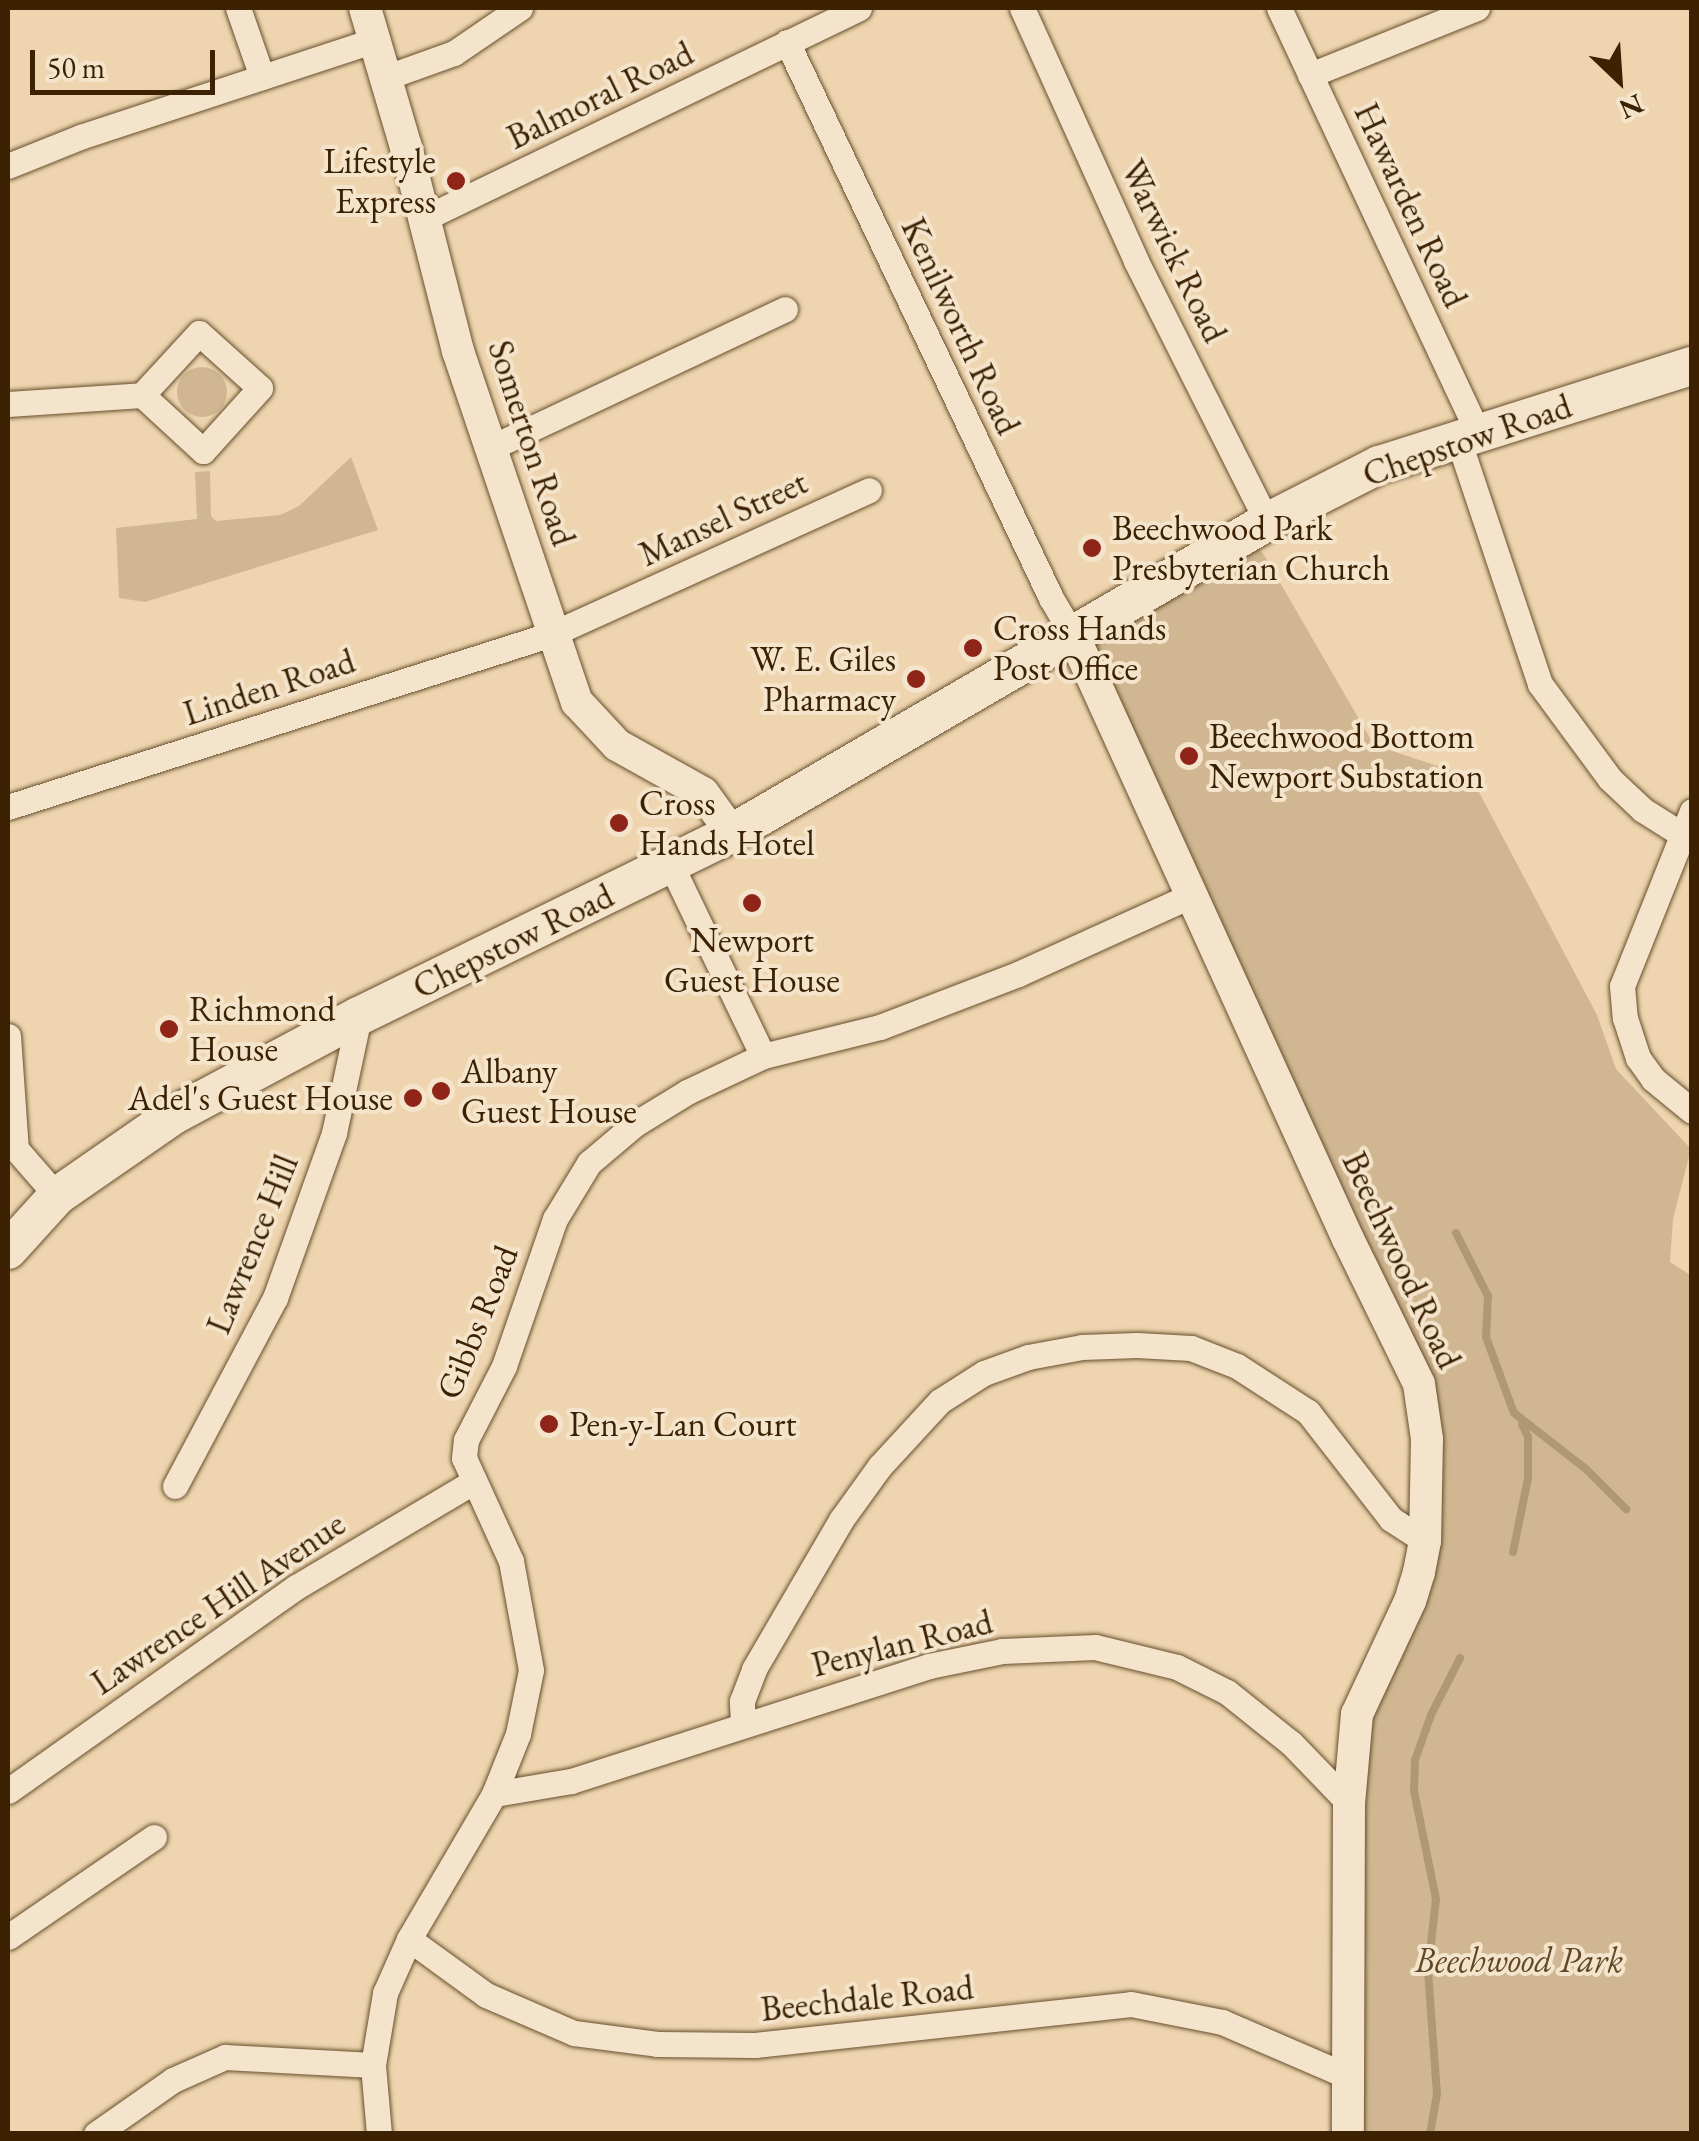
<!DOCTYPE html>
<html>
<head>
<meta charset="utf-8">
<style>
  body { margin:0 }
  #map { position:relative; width:1699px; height:2141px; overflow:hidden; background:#eed5af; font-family:"EB Garamond",serif }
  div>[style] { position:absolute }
  .green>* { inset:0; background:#d0b792 }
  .round { border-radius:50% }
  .stream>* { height:8px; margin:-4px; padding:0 4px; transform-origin:4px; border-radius:4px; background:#b19874 }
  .roads { filter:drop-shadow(0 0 2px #684f2d) drop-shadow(0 0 2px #684f2d) }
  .minor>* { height:25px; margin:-12.5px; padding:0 12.5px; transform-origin:12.5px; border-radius:12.5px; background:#f4e4cb }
  .tertiary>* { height:32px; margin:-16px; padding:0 16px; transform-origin:16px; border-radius:16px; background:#f4e4cb }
  .secondary>* { height:38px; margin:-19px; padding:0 19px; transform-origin:19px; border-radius:19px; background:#f4e4cb }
  .dots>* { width:28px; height:28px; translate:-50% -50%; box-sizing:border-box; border:5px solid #f4e4cb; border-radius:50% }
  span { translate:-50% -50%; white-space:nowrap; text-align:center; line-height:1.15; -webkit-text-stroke:8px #f4e4cb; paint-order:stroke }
  .street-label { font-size:35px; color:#3c2202 }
  .poi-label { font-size:35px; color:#3c2202 }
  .right { translate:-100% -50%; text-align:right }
  .left { translate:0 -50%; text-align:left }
  .park-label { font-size:35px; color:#614726; font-style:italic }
  .frame { position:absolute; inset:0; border:10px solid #3c2202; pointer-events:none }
  .north { position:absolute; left:1569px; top:30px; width:100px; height:100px; -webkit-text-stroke:8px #f4e4cb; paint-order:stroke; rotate:155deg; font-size:28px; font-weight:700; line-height:40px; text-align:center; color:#3c2202 }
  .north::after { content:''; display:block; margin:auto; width:35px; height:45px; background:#3c2202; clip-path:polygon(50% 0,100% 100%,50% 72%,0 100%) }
  .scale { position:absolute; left:30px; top:50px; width:185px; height:45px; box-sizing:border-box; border:5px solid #3c2202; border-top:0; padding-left:12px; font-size:30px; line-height:35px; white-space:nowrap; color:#3c2202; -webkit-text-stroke:8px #f4e4cb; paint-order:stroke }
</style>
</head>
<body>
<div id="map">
  <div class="green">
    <i class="round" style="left:177px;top:367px;width:50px;height:50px"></i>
    <i style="clip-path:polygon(351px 457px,378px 530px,145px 602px,119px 598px,116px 528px,197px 519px,195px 472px,210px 471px,211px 516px,216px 521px,280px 515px,299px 506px)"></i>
    <i style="clip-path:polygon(1247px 534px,1264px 555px,1374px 745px,1471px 777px,1597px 1015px,1616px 1069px,1691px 1149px,1673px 1219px,1670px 1262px,1692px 1276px,1691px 2133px,1348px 2133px,1357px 1714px,1410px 1601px,1427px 1439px,1074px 637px)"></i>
  </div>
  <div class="stream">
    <i style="left:1456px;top:1233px;width:71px;rotate:63.1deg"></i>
    <i style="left:1488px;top:1296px;width:41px;rotate:92.8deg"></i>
    <i style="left:1486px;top:1337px;width:81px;rotate:69.8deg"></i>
    <i style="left:1514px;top:1413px;width:91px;rotate:37.9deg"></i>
    <i style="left:1586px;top:1469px;width:57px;rotate:45deg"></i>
    <i style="left:1513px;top:1552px;width:76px;rotate:-78.5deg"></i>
    <i style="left:1528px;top:1478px;width:41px;rotate:-90deg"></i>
    <i style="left:1528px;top:1437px;width:14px;rotate:-115deg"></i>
    <i style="left:1430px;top:2134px;width:41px;rotate:-80.1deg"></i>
    <i style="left:1437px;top:2094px;width:123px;rotate:-94.2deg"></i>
    <i style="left:1428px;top:1971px;width:72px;rotate:-83.7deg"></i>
    <i style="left:1436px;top:1899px;width:110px;rotate:-101.5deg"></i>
    <i style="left:1414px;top:1791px;width:31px;rotate:-88deg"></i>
    <i style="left:1415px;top:1760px;width:48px;rotate:-70.4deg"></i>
    <i style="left:1431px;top:1715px;width:64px;rotate:-63deg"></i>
  </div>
  <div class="roads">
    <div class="minor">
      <i style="left:238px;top:8px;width:73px;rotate:70.8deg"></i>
      <i style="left:1022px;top:8px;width:277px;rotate:65.7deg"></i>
      <i style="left:1136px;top:261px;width:292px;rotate:63.3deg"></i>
      <i style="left:1279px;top:8px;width:469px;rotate:64.9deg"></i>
      <i style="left:787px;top:42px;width:615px;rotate:64.6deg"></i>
      <i style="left:1051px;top:598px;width:45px;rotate:59.5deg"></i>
      <i style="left:1310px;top:75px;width:180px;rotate:-21.9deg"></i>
      <i style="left:387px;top:77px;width:71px;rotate:-19.7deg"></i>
      <i style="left:454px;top:53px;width:80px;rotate:-34.3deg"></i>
      <i style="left:8px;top:166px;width:78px;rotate:-21.9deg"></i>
      <i style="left:80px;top:137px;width:311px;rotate:-18.2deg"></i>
      <i style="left:425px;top:218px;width:482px;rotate:-25.8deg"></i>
      <i style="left:8px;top:404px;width:134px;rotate:-3.8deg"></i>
      <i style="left:142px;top:395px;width:84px;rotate:-47.4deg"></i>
      <i style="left:199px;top:333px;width:82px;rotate:42deg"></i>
      <i style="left:260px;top:388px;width:85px;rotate:132.1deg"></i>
      <i style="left:203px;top:451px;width:83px;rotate:-137.4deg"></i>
      <i style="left:1458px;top:439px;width:258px;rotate:71.5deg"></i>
      <i style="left:1540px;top:684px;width:118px;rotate:53.6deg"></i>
      <i style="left:1610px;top:779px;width:45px;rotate:43.2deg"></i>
      <i style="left:1643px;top:810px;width:45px;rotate:32.3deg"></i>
      <i style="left:490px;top:448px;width:326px;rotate:-25.2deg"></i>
      <i style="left:8px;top:807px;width:571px;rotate:-17.64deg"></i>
      <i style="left:552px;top:634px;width:348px;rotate:-24.4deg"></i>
      <i style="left:1692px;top:811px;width:188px;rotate:111.8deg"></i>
      <i style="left:1622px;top:986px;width:32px;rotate:85deg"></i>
      <i style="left:1625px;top:1018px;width:42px;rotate:72deg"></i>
      <i style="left:1638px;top:1058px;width:26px;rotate:54deg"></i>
      <i style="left:1653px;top:1079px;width:50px;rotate:39.4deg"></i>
      <i style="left:671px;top:865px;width:212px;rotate:64.3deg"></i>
      <i style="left:8px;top:1036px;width:113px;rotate:86deg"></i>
      <i style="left:16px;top:1149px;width:62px;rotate:48.9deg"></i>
      <i style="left:175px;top:1486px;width:213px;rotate:-62deg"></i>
      <i style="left:275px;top:1298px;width:175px;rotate:-70.3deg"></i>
      <i style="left:334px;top:1133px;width:120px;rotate:-77.9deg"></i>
      <i style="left:743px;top:1723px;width:22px;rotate:-93deg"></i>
      <i style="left:742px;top:1701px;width:34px;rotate:-69deg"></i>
      <i style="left:754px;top:1669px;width:173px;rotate:-59.7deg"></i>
      <i style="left:841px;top:1520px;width:67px;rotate:-54.2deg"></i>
      <i style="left:880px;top:1466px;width:88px;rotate:-47.3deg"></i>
      <i style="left:940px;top:1401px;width:52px;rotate:-32.5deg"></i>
      <i style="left:984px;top:1373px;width:47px;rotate:-20deg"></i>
      <i style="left:1028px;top:1357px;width:55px;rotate:-10.5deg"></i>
      <i style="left:1082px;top:1347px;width:55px;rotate:-2.1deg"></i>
      <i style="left:1137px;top:1345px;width:54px;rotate:3.2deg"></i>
      <i style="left:1191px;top:1348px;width:49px;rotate:21.4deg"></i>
      <i style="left:1237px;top:1366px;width:85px;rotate:32.9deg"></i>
      <i style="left:1308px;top:1412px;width:135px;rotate:52.2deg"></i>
      <i style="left:1391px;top:1519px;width:40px;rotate:32.9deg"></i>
      <i style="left:8px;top:1791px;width:353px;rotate:-35.3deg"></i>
      <i style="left:296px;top:1587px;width:206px;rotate:-30.7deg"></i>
      <i style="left:494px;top:1794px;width:78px;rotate:-9.6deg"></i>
      <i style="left:571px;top:1781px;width:376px;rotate:-17.8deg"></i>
      <i style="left:929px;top:1666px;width:75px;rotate:-11.6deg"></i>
      <i style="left:1002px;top:1651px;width:93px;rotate:-2.5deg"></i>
      <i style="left:1095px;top:1647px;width:84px;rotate:13.7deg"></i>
      <i style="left:1177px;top:1667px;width:56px;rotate:26.6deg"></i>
      <i style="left:1227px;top:1692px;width:82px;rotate:38.6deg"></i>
      <i style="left:1291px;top:1743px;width:83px;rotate:46deg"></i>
      <i style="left:8px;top:1937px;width:177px;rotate:-34.4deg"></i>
      <i style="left:409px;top:1939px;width:95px;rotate:36deg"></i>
      <i style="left:486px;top:1995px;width:96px;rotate:23.4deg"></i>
      <i style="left:574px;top:2033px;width:84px;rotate:7.5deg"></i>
      <i style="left:657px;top:2044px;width:98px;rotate:0.6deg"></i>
      <i style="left:755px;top:2045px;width:378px;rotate:-6.2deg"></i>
      <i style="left:1131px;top:2004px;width:93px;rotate:11.2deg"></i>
      <i style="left:1222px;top:2022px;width:134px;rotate:23.3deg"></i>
      <i style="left:96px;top:2134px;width:94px;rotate:-35deg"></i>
      <i style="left:173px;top:2080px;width:57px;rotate:-23.9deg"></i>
      <i style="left:225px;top:2057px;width:148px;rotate:3.1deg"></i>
      <i style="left:379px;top:2134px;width:69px;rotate:-95deg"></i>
      <i style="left:373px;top:2065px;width:73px;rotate:-80.5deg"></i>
      <i style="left:385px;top:1993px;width:59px;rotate:-66deg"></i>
      <i style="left:409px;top:1939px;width:168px;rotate:-59.6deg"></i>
      <i style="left:494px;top:1794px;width:65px;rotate:-68.2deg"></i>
      <i style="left:518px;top:1734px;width:65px;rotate:-78.5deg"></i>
      <i style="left:531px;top:1670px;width:111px;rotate:-100.4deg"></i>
      <i style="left:511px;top:1561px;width:113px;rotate:-114.5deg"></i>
      <i style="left:464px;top:1458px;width:18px;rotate:-84deg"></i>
      <i style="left:466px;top:1440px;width:83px;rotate:-62.8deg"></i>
      <i style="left:504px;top:1366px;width:156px;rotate:-70.9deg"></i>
      <i style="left:555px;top:1219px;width:66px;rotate:-58.7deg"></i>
      <i style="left:589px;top:1163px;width:60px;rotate:-40.3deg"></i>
      <i style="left:635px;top:1124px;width:61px;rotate:-31.6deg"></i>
      <i style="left:687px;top:1092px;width:84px;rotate:-25.3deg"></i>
      <i style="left:763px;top:1056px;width:121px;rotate:-13.9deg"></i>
      <i style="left:880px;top:1027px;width:148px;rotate:-21deg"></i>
      <i style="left:1018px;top:974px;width:191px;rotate:-24.4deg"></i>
    </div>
    <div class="tertiary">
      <i style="left:365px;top:8px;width:145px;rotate:73.6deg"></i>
      <i style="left:406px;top:147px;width:211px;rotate:75.7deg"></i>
      <i style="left:458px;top:351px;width:371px;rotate:71.3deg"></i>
      <i style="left:577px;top:702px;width:59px;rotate:47.1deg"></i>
      <i style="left:617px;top:745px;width:98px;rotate:29.2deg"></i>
      <i style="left:703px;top:793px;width:49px;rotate:54.1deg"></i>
      <i style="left:1074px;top:637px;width:661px;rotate:65.53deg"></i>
      <i style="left:1348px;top:1239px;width:161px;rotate:63.9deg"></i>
      <i style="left:1419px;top:1384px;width:56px;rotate:81.7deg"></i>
      <i style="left:1427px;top:1439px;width:102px;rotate:91.1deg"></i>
      <i style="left:1425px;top:1541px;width:32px;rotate:101deg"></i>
      <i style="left:1419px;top:1572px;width:30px;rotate:107deg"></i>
      <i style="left:1410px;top:1601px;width:125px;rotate:115.1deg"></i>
      <i style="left:1357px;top:1714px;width:89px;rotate:95.1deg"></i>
      <i style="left:1349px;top:1803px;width:331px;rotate:90.2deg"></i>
    </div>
    <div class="secondary">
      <i style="left:8px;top:1250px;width:73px;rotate:-47.8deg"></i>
      <i style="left:57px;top:1196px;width:142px;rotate:-34.7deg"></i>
      <i style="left:174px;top:1115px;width:210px;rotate:-28.2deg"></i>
      <i style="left:359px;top:1016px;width:415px;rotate:-26.1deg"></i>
      <i style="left:732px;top:833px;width:619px;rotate:-30.17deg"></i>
      <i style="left:1267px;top:522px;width:126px;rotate:-27deg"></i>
      <i style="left:1379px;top:465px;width:328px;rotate:-17.6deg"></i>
    </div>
  </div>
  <div class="dots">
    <i style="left:456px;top:181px;background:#8f2418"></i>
    <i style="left:1092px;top:548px;background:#8f2418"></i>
    <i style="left:973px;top:648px;background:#8f2418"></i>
    <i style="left:916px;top:679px;background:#8f2418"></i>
    <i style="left:1189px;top:756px;background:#8f2418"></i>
    <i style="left:619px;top:823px;background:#8f2418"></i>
    <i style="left:752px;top:903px;background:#8f2418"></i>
    <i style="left:169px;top:1029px;background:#8f2418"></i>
    <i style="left:441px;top:1091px;background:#8f2418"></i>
    <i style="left:413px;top:1098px;background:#8f2418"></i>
    <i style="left:549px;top:1424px;background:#8f2418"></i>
  </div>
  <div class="street-label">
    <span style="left:600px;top:95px;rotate:-26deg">Balmoral Road</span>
    <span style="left:1411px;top:205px;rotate:65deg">Hawarden Road</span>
    <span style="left:1174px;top:251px;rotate:64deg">Warwick Road</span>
    <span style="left:961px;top:326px;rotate:65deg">Kenilworth Road</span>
    <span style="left:1467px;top:440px;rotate:-19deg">Chepstow Road</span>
    <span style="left:532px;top:443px;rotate:72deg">Somerton Road</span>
    <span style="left:723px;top:518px;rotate:-25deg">Mansel Street</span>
    <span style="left:269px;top:687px;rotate:-18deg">Linden Road</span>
    <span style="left:513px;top:941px;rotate:-26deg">Chepstow Road</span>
    <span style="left:252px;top:1244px;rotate:-68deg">Lawrence Hill</span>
    <span style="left:1402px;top:1260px;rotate:65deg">Beechwood Road</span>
    <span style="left:477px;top:1322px;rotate:-68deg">Gibbs Road</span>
    <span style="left:218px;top:1603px;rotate:-34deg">Lawrence Hill Avenue</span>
    <span style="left:902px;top:1643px;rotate:-14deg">Penylan Road</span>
    <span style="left:867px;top:1998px;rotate:-6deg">Beechdale Road</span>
  </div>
  <div class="poi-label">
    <span class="right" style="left:436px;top:181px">Lifestyle<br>Express</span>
    <span class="left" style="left:1112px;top:548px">Beechwood Park<br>Presbyterian Church</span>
    <span class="left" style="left:993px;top:648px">Cross Hands<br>Post Office</span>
    <span class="right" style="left:896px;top:679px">W. E. Giles<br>Pharmacy</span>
    <span class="left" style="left:1209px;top:756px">Beechwood Bottom<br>Newport Substation</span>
    <span class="left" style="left:639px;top:823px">Cross<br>Hands Hotel</span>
    <span style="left:752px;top:960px">Newport<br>Guest House</span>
    <span class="left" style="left:189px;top:1029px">Richmond<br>House</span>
    <span class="left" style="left:461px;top:1091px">Albany<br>Guest House</span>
    <span class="right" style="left:393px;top:1098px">Adel's Guest House</span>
    <span class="left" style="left:569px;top:1424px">Pen-y-Lan Court</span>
  </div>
  <div class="park-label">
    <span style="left:1519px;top:1960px">Beechwood Park</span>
  </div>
  <div class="frame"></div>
  <div class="north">N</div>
  <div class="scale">50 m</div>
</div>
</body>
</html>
